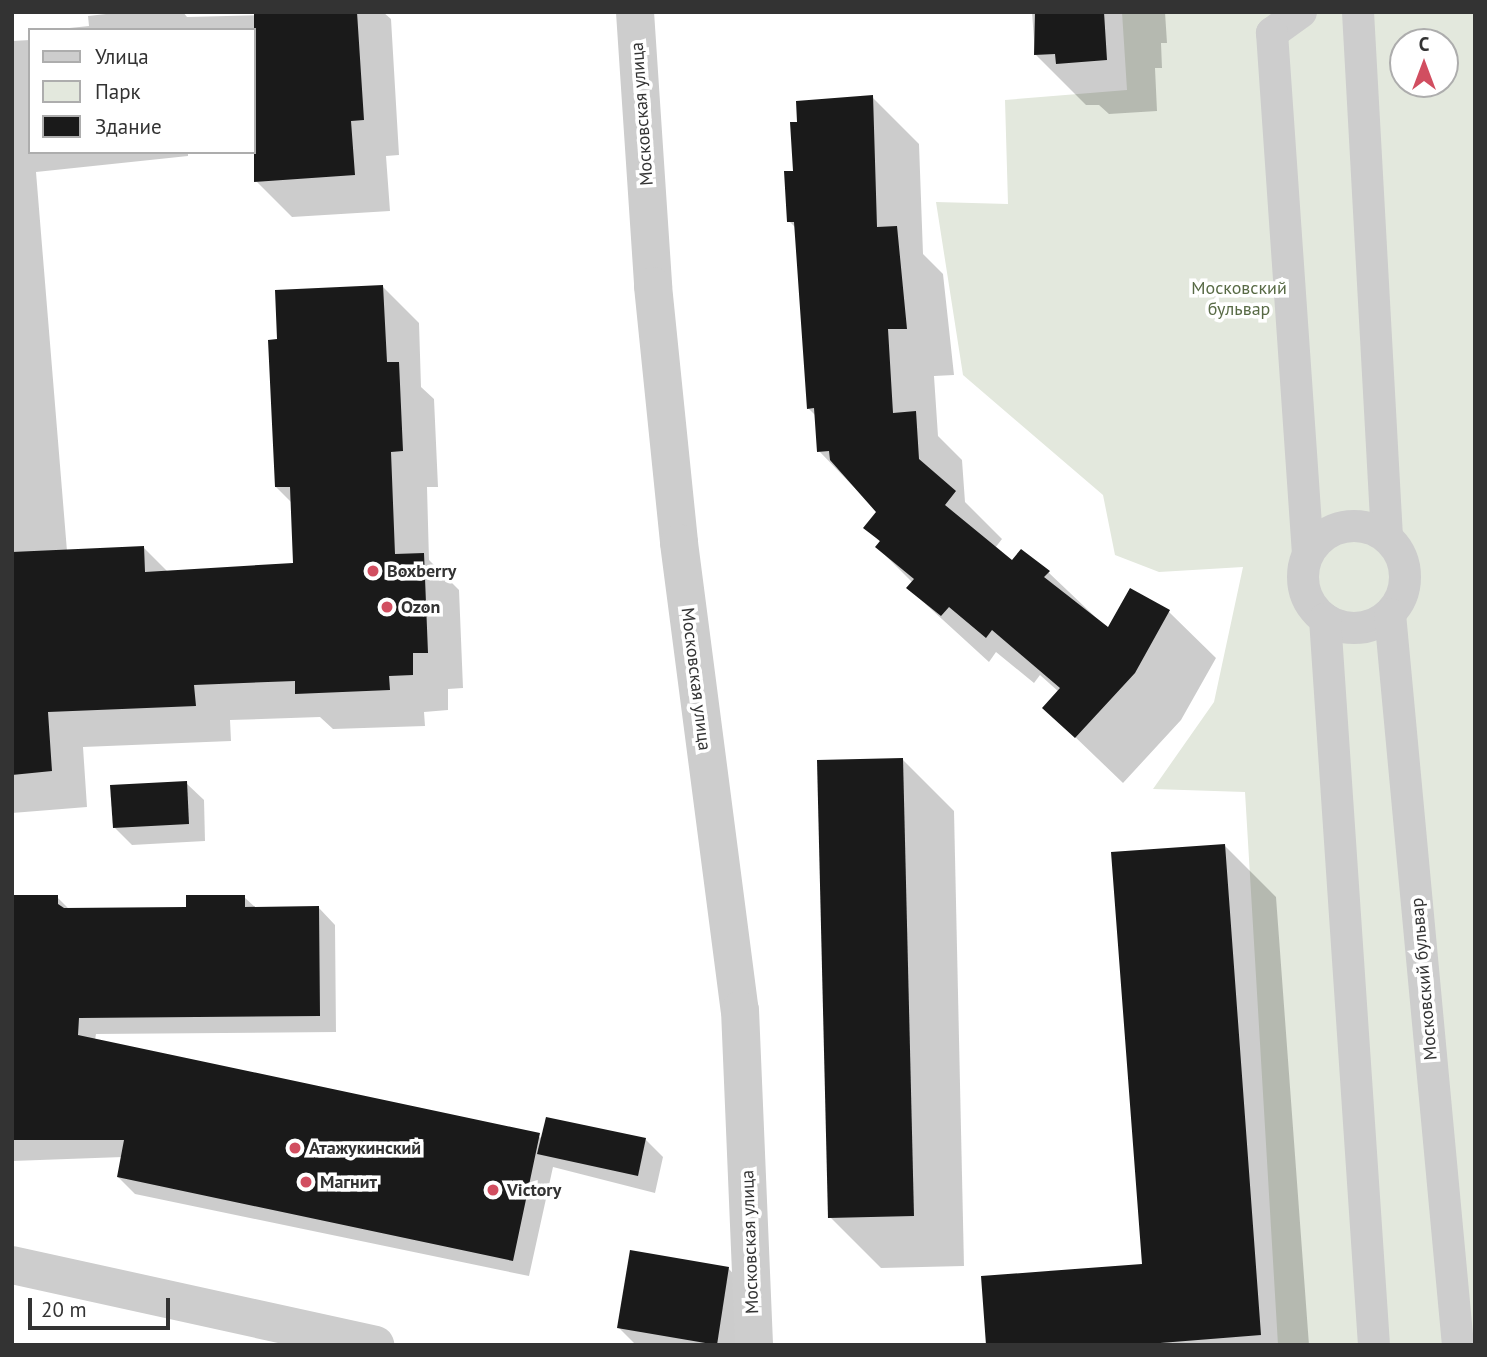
<!DOCTYPE html>
<html>
<head>
<meta charset="utf-8">
<style>
  body { margin:0 }
  #map { position:relative; width:1487px; height:1357px; overflow:hidden; background:#fff; font-family:"PT Sans",sans-serif }
  div>[style] { position:absolute }
  .green>* { inset:0; background:#e3e8dd }
  .shadow>* { inset:0; background:#0003 }
  .building>* { inset:0; background:#1a1a1a }
  .pedestrian>* { height:32px; margin:-16px; padding:0 16px; transform-origin:16px; border-radius:16px; background:#cdcdcd }
  .pedestrian>.ring { margin:-16px; padding:0; box-sizing:content-box; background:none; border:32px solid #cdcdcd; border-radius:50% }
  .minor>* { height:38px; margin:-19px; padding:0 19px; transform-origin:19px; border-radius:19px; background:#cdcdcd }
  .dots>* { width:19px; height:19px; translate:-50% -50%; box-sizing:border-box; border:4px solid #fff; border-radius:50% }
  span { translate:-50% -50%; white-space:nowrap; text-align:center; line-height:1.15; -webkit-text-stroke:7px #fff; paint-order:stroke }
  .street-label { font-size:18px; color:#333 }
  .park-label { font-size:18px; color:#586a45 }
  .poi-label { font-size:18px; color:#333; font-weight:700 }
  .left { translate:0 -50%; text-align:left }
  .frame { position:absolute; inset:0; border:14px solid #333; pointer-events:none }
  .legend { position:absolute; left:28px; top:28px; width:228px; height:126px; box-sizing:border-box; background:#fff; border:2px solid #adadad; margin:0; padding:9px 12px; list-style:none; font-size:21px; color:#333 }
  .legend li { display:flex; align-items:center; gap:14px; height:35px }
  .legend b { width:35px; border:2px solid #adadad }
  .north { position:absolute; left:1389px; top:28px; width:70px; height:70px; box-sizing:border-box; background:#fff; border:2px solid #adadad; border-radius:50%; rotate:0deg; font-size:19px; font-weight:700; line-height:28px; text-align:center; color:#333 }
  .north::after { content:''; display:block; margin:auto; width:24px; height:32px; background:#d14e60; clip-path:polygon(50% 0,100% 100%,50% 72%,0 100%) }
  .scale { position:absolute; left:28px; top:1298px; width:142px; height:32px; box-sizing:border-box; border:4px solid #333; border-top:0; padding-left:9px; font-size:21px; line-height:24px; white-space:nowrap; color:#333; -webkit-text-stroke:5px #fff; paint-order:stroke }
</style>
</head>
<body>
<div id="map">
  <div class="green">
    <i style="clip-path:polygon(evenodd,1122px 12px,1475px 12px,1475px 1345px,1278px 1345px,1245px 792px,1153px 789px,1214px 702px,1243px 567px,1159px 572px,1115px 555px,1103px 495px,963px 375px,936px 202px,1008px 204px,1005px 100px,1127px 90px,1122px 12px,1403px 42px,1445px 42px,1445px 84px,1403px 84px,1403px 42px)"></i>
  </div>
  <div class="shadow">
    <i style="clip-path:polygon(124px 12px,183px 12px,187px 17px,383px 12px,391px 19px,399px 155px,386px 156px,390px 211px,292px 217px,256px 181px,254px 30px,50px 30px,89px 26px,88px 16px)"></i>
    <i style="clip-path:polygon(1032px 12px,1165px 12px,1167px 43px,1161px 43px,1162px 68px,1155px 68px,1157px 111px,1109px 114px,1099px 105px,1086px 105px,1035px 54px)"></i>
    <i style="clip-path:polygon(30px 40px,30px 152px,188px 152px,188px 156px,36px 172px,67px 551px,143px 547px,168px 572px,295px 565px,292px 503px,276px 487px,279px 340px,383px 287px,419px 323px,421px 387px,434px 399px,438px 487px,427px 487px,429px 560px,459px 590px,463px 688px,448px 689px,448px 710px,424px 712px,425px 726px,333px 729px,320px 717px,230px 720px,231px 741px,83px 747px,87px 807px,12px 813px,12px 41px)"></i>
    <i style="clip-path:polygon(872px 97px,919px 144px,923px 254px,943px 274px,954px 375px,934px 376px,938px 436px,962px 460px,965px 502px,1002px 539px,995px 548px,1013px 562px,1048px 572px,1109px 630px,1169px 612px,1216px 658px,1181px 720px,1123px 783px,1045px 708px,1059px 692px,1040px 675px,1034px 683px,996px 652px,989px 662px,908px 588px,913px 583px,877px 547px,881px 543px,866px 527px,878px 512px,819px 451px,816px 416px,808px 408px,796px 228px,789px 221px,799px 124px)"></i>
    <i style="clip-path:polygon(903px 760px,954px 811px,964px 1266px,881px 1268px,830px 1217px)"></i>
    <i style="clip-path:polygon(186px 783px,204px 800px,205px 841px,132px 845px,114px 827px)"></i>
    <i style="clip-path:polygon(1225px 846px,1276px 897px,1309px 1345px,988px 1345px,1144px 1265px)"></i>
    <i style="clip-path:polygon(12px 897px,57px 897px,70px 910px,188px 908px,244px 897px,256px 908px,319px 908px,335px 925px,336px 1032px,96px 1034px,95px 1040px,543px 1138px,645px 1139px,663px 1157px,655px 1193px,553px 1167px,529px 1276px,135px 1194px,118px 1177px,123px 1157px,12px 1161px)"></i>
    <i style="clip-path:polygon(728px 1268px,745px 1286px,737px 1345px,636px 1345px,619px 1328px)"></i>
  </div>
  <div class="building">
    <i style="clip-path:polygon(254px 12px,357px 12px,364px 120px,351px 121px,355px 175px,254px 182px)"></i>
    <i style="clip-path:polygon(1035px 12px,1104px 12px,1107px 60px,1056px 64px,1055px 54px,1034px 55px)"></i>
    <i style="clip-path:polygon(873px 95px,877px 227px,897px 226px,907px 329px,888px 329px,893px 413px,916px 411px,919px 459px,956px 491px,945px 505px,1012px 560px,1021px 549px,1050px 571px,1044px 577px,1108px 627px,1130px 588px,1170px 610px,1135px 673px,1075px 738px,1042px 708px,1060px 688px,992px 630px,986px 638px,949px 607px,941px 616px,906px 588px,914px 579px,875px 547px,880px 541px,863px 528px,876px 512px,830px 460px,829px 451px,817px 452px,814px 408px,807px 409px,794px 222px,787px 222px,784px 171px,793px 171px,790px 122px,797px 122px,796px 101px)"></i>
    <i style="clip-path:polygon(383px 285px,387px 362px,399px 362px,403px 451px,391px 452px,395px 554px,424px 553px,428px 653px,413px 653px,413px 675px,389px 676px,390px 690px,295px 694px,295px 681px,194px 685px,196px 706px,48px 712px,52px 771px,12px 775px,12px 552px,144px 546px,145px 572px,293px 563px,290px 487px,275px 487px,268px 340px,277px 339px,275px 290px)"></i>
    <i style="clip-path:polygon(903px 758px,914px 1216px,828px 1218px,817px 760px)"></i>
    <i style="clip-path:polygon(187px 781px,189px 824px,113px 828px,110px 785px)"></i>
    <i style="clip-path:polygon(1225px 844px,1261px 1335px,1135px 1345px,986px 1345px,981px 1276px,1142px 1264px,1111px 852px)"></i>
    <i style="clip-path:polygon(12px 895px,58px 895px,58px 904px,64px 908px,186px 907px,186px 895px,245px 895px,245px 907px,319px 906px,320px 1016px,79px 1018px,78px 1035px,540px 1133px,513px 1261px,117px 1177px,124px 1140px,12px 1140px)"></i>
    <i style="clip-path:polygon(546px 1117px,646px 1138px,638px 1176px,537px 1154px)"></i>
    <i style="clip-path:polygon(630px 1250px,729px 1267px,717px 1345px,617px 1328px)"></i>
  </div>
  <div class="pedestrian">
    <i style="left:1301px;top:12px;width:36px;rotate:144deg"></i>
    <i style="left:1272px;top:33px;width:522px;rotate:86.05deg"></i>
    <i style="left:1358px;top:12px;width:526px;rotate:86.84deg"></i>
    <i class="ring" style="left:1303px;top:526px;width:70px;height:70px"></i>
    <i style="left:1390px;top:614px;width:734px;rotate:84.69deg"></i>
    <i style="left:1325px;top:619px;width:728px;rotate:86.14deg"></i>
  </div>
  <div class="minor">
    <i style="left:635px;top:12px;width:275px;rotate:86.2deg"></i>
    <i style="left:653px;top:286px;width:258px;rotate:84.2deg"></i>
    <i style="left:679px;top:543px;width:471px;rotate:82.6deg"></i>
    <i style="left:740px;top:1010px;width:335px;rotate:87.6deg"></i>
    <i style="left:12px;top:1265px;width:372px;rotate:12.4deg"></i>
  </div>
  <div class="dots">
    <i style="left:373px;top:571px;background:#d14e60"></i>
    <i style="left:387px;top:607px;background:#d14e60"></i>
    <i style="left:295px;top:1148px;background:#d14e60"></i>
    <i style="left:306px;top:1182px;background:#d14e60"></i>
    <i style="left:493px;top:1190px;background:#d14e60"></i>
  </div>
  <div class="street-label">
    <span style="left:642px;top:114px;rotate:-94deg">Московская улица</span>
    <span style="left:696px;top:679px;rotate:83deg">Московская улица</span>
    <span style="left:1424px;top:979px;rotate:-95deg">Московский бульвар</span>
    <span style="left:750px;top:1242px;rotate:-92deg">Московская улица</span>
  </div>
  <div class="park-label">
    <span style="left:1239px;top:299px">Московский<br>бульвар</span>
  </div>
  <div class="poi-label">
    <span class="left" style="left:387px;top:571px">Boxberry</span>
    <span class="left" style="left:401px;top:607px">Ozon</span>
    <span class="left" style="left:309px;top:1148px">Атажукинский</span>
    <span class="left" style="left:320px;top:1182px">Магнит</span>
    <span class="left" style="left:507px;top:1190px">Victory</span>
  </div>
  <div class="frame"></div>
  <ul class="legend">
  <li><b style="height:9px;background:#cdcdcd"></b>Улица</li>
  <li><b style="height:19px;background:#e3e8dd"></b>Парк</li>
  <li><b style="height:19px;background:#1a1a1a"></b>Здание</li>
  </ul>
  <div class="north">С</div>
  <div class="scale">20 m</div>
</div>
</body>
</html>
